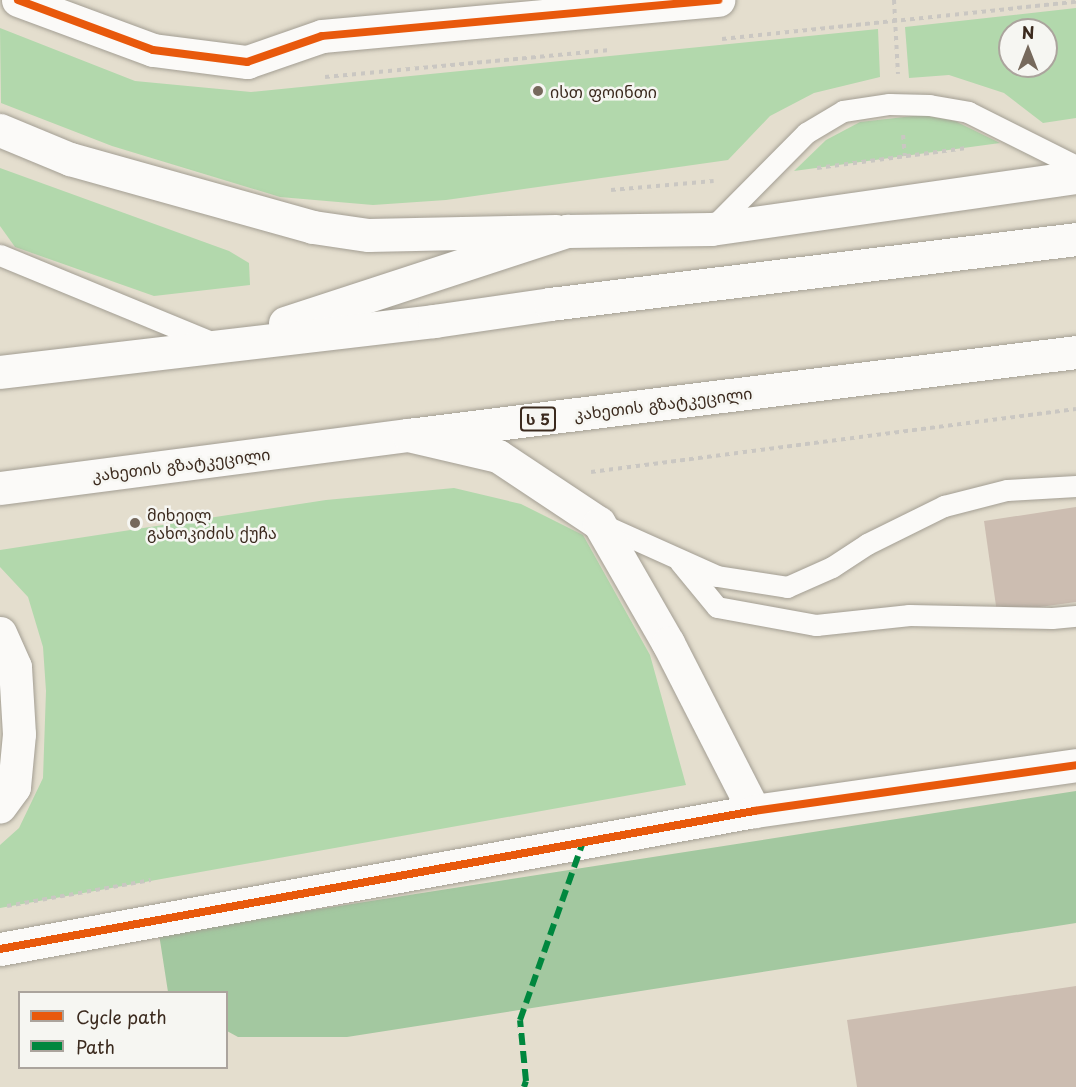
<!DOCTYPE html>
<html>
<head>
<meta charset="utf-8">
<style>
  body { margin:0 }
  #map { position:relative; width:1076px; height:1087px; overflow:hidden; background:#e4dece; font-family:"Playpen Sans","Noto Sans Georgian",sans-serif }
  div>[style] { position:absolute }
  .green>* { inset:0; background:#b2d8ac }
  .forest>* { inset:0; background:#a3c8a0 }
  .building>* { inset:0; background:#ccbdb1 }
  .path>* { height:4px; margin-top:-2px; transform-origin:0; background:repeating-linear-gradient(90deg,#cac7c2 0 4.5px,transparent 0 9px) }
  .roads { filter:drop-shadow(0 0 2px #a39e93) drop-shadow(0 0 2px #a39e93) }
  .service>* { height:21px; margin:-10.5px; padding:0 10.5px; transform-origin:10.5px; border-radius:10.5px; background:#fbfaf8 }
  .minor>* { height:33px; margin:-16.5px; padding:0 16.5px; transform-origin:16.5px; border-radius:16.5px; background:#fbfaf8 }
  .tertiary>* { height:33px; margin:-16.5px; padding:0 16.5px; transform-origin:16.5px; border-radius:16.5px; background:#fbfaf8 }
  .secondary>* { height:33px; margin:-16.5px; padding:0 16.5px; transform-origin:16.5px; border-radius:16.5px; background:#fbfaf8 }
  .trunk>* { height:33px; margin:-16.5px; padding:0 16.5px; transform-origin:16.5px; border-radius:16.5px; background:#fbfaf8 }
  .quiet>* { height:6px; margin-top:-3px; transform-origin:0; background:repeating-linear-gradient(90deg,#00873e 0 12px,transparent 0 18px) }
  .cycleway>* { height:8px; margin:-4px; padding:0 4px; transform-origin:4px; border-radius:4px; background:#e8590c }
  .dots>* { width:16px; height:16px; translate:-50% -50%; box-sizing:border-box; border:3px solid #f6f6f2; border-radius:50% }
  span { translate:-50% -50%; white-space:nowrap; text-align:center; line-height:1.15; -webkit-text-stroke:5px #f6f6f2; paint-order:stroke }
  .shield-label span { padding:2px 4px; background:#f6f6f2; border:2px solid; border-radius:4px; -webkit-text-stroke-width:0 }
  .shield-label { font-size:15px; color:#3b2a1e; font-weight:700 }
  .poi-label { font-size:16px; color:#3b2a1e }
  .left { translate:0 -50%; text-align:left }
  .street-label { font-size:16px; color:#3b2a1e }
  .legend { position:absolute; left:18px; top:991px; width:210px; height:78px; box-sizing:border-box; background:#f6f6f2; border:2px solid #aba49d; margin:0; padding:8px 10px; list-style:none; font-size:18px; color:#3b2a1e }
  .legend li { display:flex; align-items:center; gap:12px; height:30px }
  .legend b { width:30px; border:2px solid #aba49d }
  .north { position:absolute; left:998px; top:18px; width:60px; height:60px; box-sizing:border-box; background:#f6f6f2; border:2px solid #aba49d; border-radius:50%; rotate:0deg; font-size:16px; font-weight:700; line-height:24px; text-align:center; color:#3b2a1e }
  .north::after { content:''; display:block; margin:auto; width:21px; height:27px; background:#76695c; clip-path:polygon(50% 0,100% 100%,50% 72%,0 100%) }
</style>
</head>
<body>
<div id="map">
  <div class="green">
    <i style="clip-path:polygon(evenodd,1076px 8px,1076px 118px,1043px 123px,1004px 93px,949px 75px,909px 78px,905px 27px,1076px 8px,1010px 30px,1046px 30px,1046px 66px,1010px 66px,1010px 30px)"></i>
    <i style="clip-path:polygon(0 28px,135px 81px,251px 92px,878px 29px,880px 77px,814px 93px,770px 116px,728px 160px,446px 200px,373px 205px,280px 197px,112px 146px,1px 103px)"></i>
    <i style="clip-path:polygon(922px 115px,955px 121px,1000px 143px,794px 171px,826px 140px,860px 122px)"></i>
    <i style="clip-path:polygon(0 168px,229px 251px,249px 263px,250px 285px,154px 296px,15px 247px,0 226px)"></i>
    <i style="clip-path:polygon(454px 488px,521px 504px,583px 535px,650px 655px,686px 785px,0 908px,0 845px,19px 828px,43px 778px,46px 691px,43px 647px,28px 597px,0 567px,0 550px,326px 500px)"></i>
  </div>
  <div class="forest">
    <i style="clip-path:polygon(1076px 791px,1076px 923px,347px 1037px,238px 1037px,227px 1031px,226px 992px,168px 992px,159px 934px)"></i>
  </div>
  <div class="building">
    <i style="clip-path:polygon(1076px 507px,1076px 602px,997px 613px,984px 521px)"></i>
    <i style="clip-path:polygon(1076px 986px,1076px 1087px,857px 1087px,847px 1020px)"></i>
  </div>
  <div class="path">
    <i style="left:894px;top:0;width:74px;rotate:86.9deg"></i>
    <i style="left:722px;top:39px;width:356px;rotate:-6deg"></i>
    <i style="left:325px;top:77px;width:286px;rotate:-5.4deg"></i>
    <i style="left:903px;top:135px;width:21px;rotate:85deg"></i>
    <i style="left:817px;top:168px;width:151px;rotate:-7.6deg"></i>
    <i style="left:611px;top:190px;width:103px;rotate:-5deg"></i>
    <i style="left:591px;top:472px;width:489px;rotate:-7.4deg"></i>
    <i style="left:7px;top:906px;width:146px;rotate:-10.2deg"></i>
  </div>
  <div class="roads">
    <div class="service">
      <i style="left:711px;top:229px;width:135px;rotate:-45.3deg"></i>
      <i style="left:806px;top:133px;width:43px;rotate:-30.7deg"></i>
      <i style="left:843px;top:111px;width:47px;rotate:-8.7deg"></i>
      <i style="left:889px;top:104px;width:40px;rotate:1.4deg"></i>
      <i style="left:929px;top:105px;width:40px;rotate:10deg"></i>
      <i style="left:968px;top:112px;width:121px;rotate:26.6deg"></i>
      <i style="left:0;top:255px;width:231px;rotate:22.4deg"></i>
      <i style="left:599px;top:523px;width:129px;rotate:24.2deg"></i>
      <i style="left:717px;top:576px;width:71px;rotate:8.9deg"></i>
      <i style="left:787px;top:587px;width:49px;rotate:-24deg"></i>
      <i style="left:832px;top:567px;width:42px;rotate:-33.3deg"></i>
      <i style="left:867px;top:544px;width:86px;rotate:-26.3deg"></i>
      <i style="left:944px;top:506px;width:65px;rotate:-14.3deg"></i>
      <i style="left:1007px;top:490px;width:69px;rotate:-3.3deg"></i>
      <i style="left:680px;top:562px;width:58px;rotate:50.6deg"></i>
      <i style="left:717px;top:607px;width:101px;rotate:10.3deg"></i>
      <i style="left:816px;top:625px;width:94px;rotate:-6.1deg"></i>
      <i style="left:909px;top:615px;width:143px;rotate:1.2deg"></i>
      <i style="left:1052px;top:618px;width:24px;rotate:-5deg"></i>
    </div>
    <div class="minor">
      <i style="left:18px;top:0;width:144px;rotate:20.3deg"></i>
      <i style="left:153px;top:50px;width:95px;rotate:7.3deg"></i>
      <i style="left:247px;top:62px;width:79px;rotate:-19.1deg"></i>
      <i style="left:322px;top:36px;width:398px;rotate:-5.2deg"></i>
      <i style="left:412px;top:436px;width:88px;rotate:13.1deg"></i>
      <i style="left:498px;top:456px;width:121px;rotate:33.6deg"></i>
      <i style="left:599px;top:523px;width:138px;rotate:60.1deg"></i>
      <i style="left:668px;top:643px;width:189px;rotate:62.9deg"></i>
      <i style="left:0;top:949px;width:767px;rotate:-10.37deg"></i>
      <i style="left:754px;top:811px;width:325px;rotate:-8.1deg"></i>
    </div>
    <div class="tertiary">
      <i style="left:567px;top:231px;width:144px;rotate:-0.8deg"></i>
      <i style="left:711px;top:229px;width:369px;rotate:-8.1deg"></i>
    </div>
    <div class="secondary">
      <i style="left:0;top:130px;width:76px;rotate:22.5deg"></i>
      <i style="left:70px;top:159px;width:252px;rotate:15.6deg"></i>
      <i style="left:313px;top:227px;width:56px;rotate:8.3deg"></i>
      <i style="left:368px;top:235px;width:188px;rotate:-1.2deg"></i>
      <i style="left:0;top:633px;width:37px;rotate:66deg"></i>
      <i style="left:15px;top:667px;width:67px;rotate:86.6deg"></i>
      <i style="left:19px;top:734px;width:53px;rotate:95.4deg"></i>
      <i style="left:14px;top:787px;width:24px;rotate:126deg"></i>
    </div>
    <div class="trunk">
      <i style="left:285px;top:323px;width:297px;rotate:-18.1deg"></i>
      <i style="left:0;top:372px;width:437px;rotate:-6.7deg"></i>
      <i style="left:434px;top:321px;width:117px;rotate:-8.3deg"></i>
      <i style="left:550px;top:304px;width:530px;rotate:-7.04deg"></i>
      <i style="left:0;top:488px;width:411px;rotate:-7.4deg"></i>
      <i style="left:408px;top:435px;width:673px;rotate:-7.08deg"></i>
    </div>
  </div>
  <div class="quiet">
    <i style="left:524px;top:1087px;width:6px;rotate:-72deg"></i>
    <i style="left:526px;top:1081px;width:61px;rotate:-95.6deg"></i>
    <i style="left:520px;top:1020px;width:189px;rotate:-70.5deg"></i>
  </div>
  <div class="cycleway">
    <i style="left:18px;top:0;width:144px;rotate:20.3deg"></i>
    <i style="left:153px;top:50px;width:95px;rotate:7.3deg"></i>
    <i style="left:247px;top:62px;width:79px;rotate:-19.1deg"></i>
    <i style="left:322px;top:36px;width:398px;rotate:-5.2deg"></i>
    <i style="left:0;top:949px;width:767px;rotate:-10.37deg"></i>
    <i style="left:754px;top:811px;width:325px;rotate:-8.1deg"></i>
  </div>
  <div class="dots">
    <i style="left:538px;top:91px;background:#76695c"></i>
    <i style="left:135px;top:523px;background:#76695c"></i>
  </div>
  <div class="shield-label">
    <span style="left:538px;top:419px">ს 5</span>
  </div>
  <div class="poi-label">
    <span class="left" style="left:550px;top:91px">ისთ ფოინთი</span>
    <span class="left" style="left:147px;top:523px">მიხეილ<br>გახოკიძის ქუჩა</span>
  </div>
  <div class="street-label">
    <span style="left:663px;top:403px;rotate:-7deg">კახეთის გზატკეცილი</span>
    <span style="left:181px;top:464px;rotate:-7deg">კახეთის გზატკეცილი</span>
  </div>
  <ul class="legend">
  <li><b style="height:8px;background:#e8590c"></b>Cycle path</li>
  <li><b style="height:8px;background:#00873e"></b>Path</li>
  </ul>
  <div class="north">N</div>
</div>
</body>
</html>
